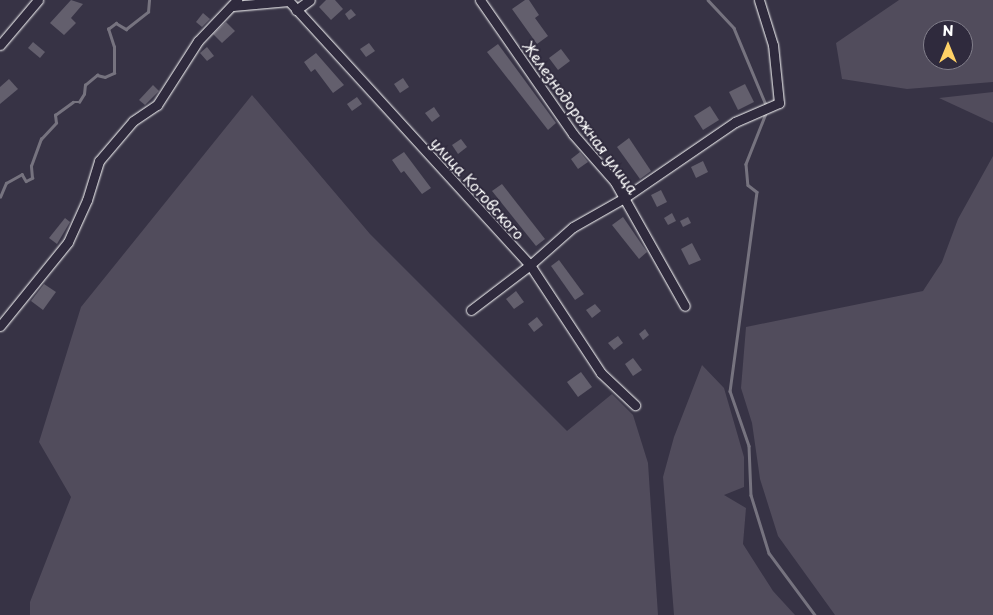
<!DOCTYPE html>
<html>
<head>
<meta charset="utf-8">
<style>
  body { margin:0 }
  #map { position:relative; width:993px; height:615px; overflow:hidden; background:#373345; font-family:"Playpen Sans",sans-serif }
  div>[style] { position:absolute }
  .green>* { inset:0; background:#514c5c }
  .stream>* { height:2.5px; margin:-1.25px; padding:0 1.25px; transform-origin:1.25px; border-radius:1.25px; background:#76737f }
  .building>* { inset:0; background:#635f6d }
  .roads { filter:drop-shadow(0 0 1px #fff) drop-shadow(0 0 1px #fff) }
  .minor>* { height:9px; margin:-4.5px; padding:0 4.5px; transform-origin:4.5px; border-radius:4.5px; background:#2f2a3d }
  span { translate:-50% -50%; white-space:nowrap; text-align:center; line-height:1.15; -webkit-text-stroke:4px #2f2a3d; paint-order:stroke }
  .street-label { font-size:15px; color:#fff }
  .north { position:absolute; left:923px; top:20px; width:50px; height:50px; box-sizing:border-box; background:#2f2a3d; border:1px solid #827f8b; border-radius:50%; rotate:0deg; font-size:14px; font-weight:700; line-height:20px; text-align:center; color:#fff }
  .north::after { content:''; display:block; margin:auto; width:18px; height:22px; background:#ffd166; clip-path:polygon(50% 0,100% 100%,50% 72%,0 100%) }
</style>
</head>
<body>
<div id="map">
  <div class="green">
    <i style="clip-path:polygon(evenodd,899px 0,993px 0,993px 82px,907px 89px,842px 79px,836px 43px,899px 0,933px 30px,963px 30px,963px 60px,933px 60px,933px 30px)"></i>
    <i style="clip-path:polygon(993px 92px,993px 123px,939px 98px)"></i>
    <i style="clip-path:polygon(252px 95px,370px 234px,567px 431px,612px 394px,633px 415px,648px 463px,658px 615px,30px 615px,30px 602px,71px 497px,39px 442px,81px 307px)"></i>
    <i style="clip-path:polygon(993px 156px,993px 615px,835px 615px,778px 536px,760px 479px,752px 423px,741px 388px,746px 327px,923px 291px,942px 262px,958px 219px)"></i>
    <i style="clip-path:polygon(702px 365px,724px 388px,744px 457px,744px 487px,724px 495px,746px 508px,743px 544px,773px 591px,795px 615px,674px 615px,663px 477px,674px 437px)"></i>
  </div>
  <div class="stream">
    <i style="left:708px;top:0;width:38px;rotate:47deg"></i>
    <i style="left:734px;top:28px;width:83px;rotate:67.4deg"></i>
    <i style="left:767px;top:111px;width:57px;rotate:111.6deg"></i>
    <i style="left:746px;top:164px;width:21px;rotate:85deg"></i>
    <i style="left:748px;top:185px;width:11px;rotate:38deg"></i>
    <i style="left:757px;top:192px;width:201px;rotate:97.7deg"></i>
    <i style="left:730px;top:391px;width:58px;rotate:70.9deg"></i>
    <i style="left:749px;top:446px;width:49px;rotate:87.7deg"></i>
    <i style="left:751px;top:495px;width:61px;rotate:72.8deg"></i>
    <i style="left:769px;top:553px;width:77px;rotate:53.4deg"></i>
    <i style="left:0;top:197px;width:15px;rotate:-67deg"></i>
    <i style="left:6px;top:183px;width:18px;rotate:-29deg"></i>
    <i style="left:22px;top:174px;width:8px;rotate:60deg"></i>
    <i style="left:26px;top:181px;width:7px;rotate:-27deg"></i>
    <i style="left:32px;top:178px;width:12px;rotate:-95deg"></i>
    <i style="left:31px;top:166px;width:29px;rotate:-70deg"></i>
    <i style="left:41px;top:139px;width:22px;rotate:-47deg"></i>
    <i style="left:56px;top:123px;width:8px;rotate:-97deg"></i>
    <i style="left:55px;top:115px;width:22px;rotate:-36deg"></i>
    <i style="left:73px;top:102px;width:6px"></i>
    <i style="left:79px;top:102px;width:9px;rotate:-58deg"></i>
    <i style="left:84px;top:94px;width:9px;rotate:-84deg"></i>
    <i style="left:85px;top:85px;width:16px;rotate:-40deg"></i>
    <i style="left:97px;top:75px;width:8px;rotate:14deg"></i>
    <i style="left:105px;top:77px;width:10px;rotate:-24deg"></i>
    <i style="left:114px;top:73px;width:26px;rotate:-90deg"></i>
    <i style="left:114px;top:47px;width:19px;rotate:-108deg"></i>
    <i style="left:108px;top:29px;width:10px;rotate:-37deg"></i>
    <i style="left:116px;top:23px;width:12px;rotate:31deg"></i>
    <i style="left:126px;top:29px;width:28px;rotate:-38deg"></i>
    <i style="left:148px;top:12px;width:12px;rotate:-85deg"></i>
  </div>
  <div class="building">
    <i style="clip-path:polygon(71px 0,83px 4px,71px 18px,76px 23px,64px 35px,50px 23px)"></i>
    <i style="clip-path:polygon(326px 0,335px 0,343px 9px,331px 20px,319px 7px)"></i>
    <i style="clip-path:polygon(525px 0,529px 0,539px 15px,535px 18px,548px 36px,537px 44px,512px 9px)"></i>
    <i style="clip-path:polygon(351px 9px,356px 15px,349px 20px,345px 14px)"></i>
    <i style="clip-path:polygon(203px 13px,210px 19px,202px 27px,196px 22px)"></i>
    <i style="clip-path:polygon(226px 22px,235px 31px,222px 43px,213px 34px)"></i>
    <i style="clip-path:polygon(33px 42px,45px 52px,40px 58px,28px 48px)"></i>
    <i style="clip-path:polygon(369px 43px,375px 51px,366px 57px,360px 49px)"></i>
    <i style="clip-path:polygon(498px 44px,556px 123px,548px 130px,487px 52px)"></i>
    <i style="clip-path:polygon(207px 47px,214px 56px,207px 61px,200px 53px)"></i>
    <i style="clip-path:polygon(561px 49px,570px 61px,558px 70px,549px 58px)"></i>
    <i style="clip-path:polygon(316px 53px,344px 85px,333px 93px,315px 69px,311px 72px,304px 62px)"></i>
    <i style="clip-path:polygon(403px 78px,409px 87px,400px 93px,394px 84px)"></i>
    <i style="clip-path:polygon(9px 79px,18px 89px,0 104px,0 87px)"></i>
    <i style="clip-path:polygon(745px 84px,754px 102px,738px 110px,729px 92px)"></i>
    <i style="clip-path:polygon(153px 85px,159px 91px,145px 105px,139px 100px)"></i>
    <i style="clip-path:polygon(357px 97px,362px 104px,352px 111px,347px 104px)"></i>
    <i style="clip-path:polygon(710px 106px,719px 120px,703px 130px,694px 116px)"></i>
    <i style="clip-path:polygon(434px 107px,440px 116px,432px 122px,425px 113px)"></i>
    <i style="clip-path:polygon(629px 138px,651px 171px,640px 179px,617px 147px)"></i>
    <i style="clip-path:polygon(461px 139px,467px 147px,458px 154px,452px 145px)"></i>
    <i style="clip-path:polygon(404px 152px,431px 188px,422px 194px,404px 171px,401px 173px,392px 160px)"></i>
    <i style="clip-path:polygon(580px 152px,588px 162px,578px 169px,571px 159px)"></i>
    <i style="clip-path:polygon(703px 161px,708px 172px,696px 178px,691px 167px)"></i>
    <i style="clip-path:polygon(502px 184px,545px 239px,536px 246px,492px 191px)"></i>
    <i style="clip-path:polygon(661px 190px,667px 202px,657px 207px,651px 195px)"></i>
    <i style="clip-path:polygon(672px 213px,676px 221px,668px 225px,664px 218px)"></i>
    <i style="clip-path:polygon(623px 217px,647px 252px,639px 259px,612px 225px)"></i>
    <i style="clip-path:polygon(688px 217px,691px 223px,683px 227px,680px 221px)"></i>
    <i style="clip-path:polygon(65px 218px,70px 222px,57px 244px,49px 238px)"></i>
    <i style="clip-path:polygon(692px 243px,701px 260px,689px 265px,681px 249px)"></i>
    <i style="clip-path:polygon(559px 260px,584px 294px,575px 300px,551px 266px)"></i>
    <i style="clip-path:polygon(44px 284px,56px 292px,43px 310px,31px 301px)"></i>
    <i style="clip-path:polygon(516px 291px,524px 302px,514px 309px,506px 299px)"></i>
    <i style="clip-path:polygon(595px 304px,601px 311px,592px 318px,586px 310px)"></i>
    <i style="clip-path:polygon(537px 317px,543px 325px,534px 332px,528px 324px)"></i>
    <i style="clip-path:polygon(645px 329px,649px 335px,643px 340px,639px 334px)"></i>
    <i style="clip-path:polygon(618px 336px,623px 343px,614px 350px,608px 343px)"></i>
    <i style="clip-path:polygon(633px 358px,642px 370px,633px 376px,625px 364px)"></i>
    <i style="clip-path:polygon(581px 372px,592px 387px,578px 397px,567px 382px)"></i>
  </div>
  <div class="roads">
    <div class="minor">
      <i style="left:288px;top:0;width:359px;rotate:47.6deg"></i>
      <i style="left:530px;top:265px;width:129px;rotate:56.7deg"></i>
      <i style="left:601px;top:373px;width:47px;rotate:43.3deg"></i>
      <i style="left:480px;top:0;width:163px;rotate:55.2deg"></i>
      <i style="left:573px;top:134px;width:64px;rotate:48.8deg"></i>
      <i style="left:615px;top:182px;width:142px;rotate:60.6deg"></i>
      <i style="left:233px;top:6px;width:56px;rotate:-5.1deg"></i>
      <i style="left:296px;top:10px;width:17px;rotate:-36deg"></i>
      <i style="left:0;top:45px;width:59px;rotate:-49.8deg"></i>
      <i style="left:471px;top:310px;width:74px;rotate:-37.3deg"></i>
      <i style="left:530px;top:265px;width:57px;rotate:-41.5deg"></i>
      <i style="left:573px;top:227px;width:59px;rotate:-29.6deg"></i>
      <i style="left:624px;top:198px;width:135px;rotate:-34.4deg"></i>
      <i style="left:735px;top:122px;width:48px;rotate:-23.4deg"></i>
      <i style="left:779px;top:103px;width:58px;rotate:-95.9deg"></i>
      <i style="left:773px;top:45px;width:47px;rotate:-107.3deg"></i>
      <i style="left:0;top:326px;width:108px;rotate:-51deg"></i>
      <i style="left:68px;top:242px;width:46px;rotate:-65.7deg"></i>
      <i style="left:87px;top:200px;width:41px;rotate:-72.9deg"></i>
      <i style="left:99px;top:161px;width:52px;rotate:-49.6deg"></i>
      <i style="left:133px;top:121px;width:29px;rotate:-34deg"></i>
      <i style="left:157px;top:105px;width:76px;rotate:-57.4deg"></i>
      <i style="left:198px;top:41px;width:57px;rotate:-46.4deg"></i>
    </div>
  </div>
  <div class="street-label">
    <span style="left:581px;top:117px;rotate:54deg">Железнодорожная улица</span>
    <span style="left:478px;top:188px;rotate:48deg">улица Котовского</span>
  </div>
  <div class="north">N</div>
</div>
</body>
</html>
